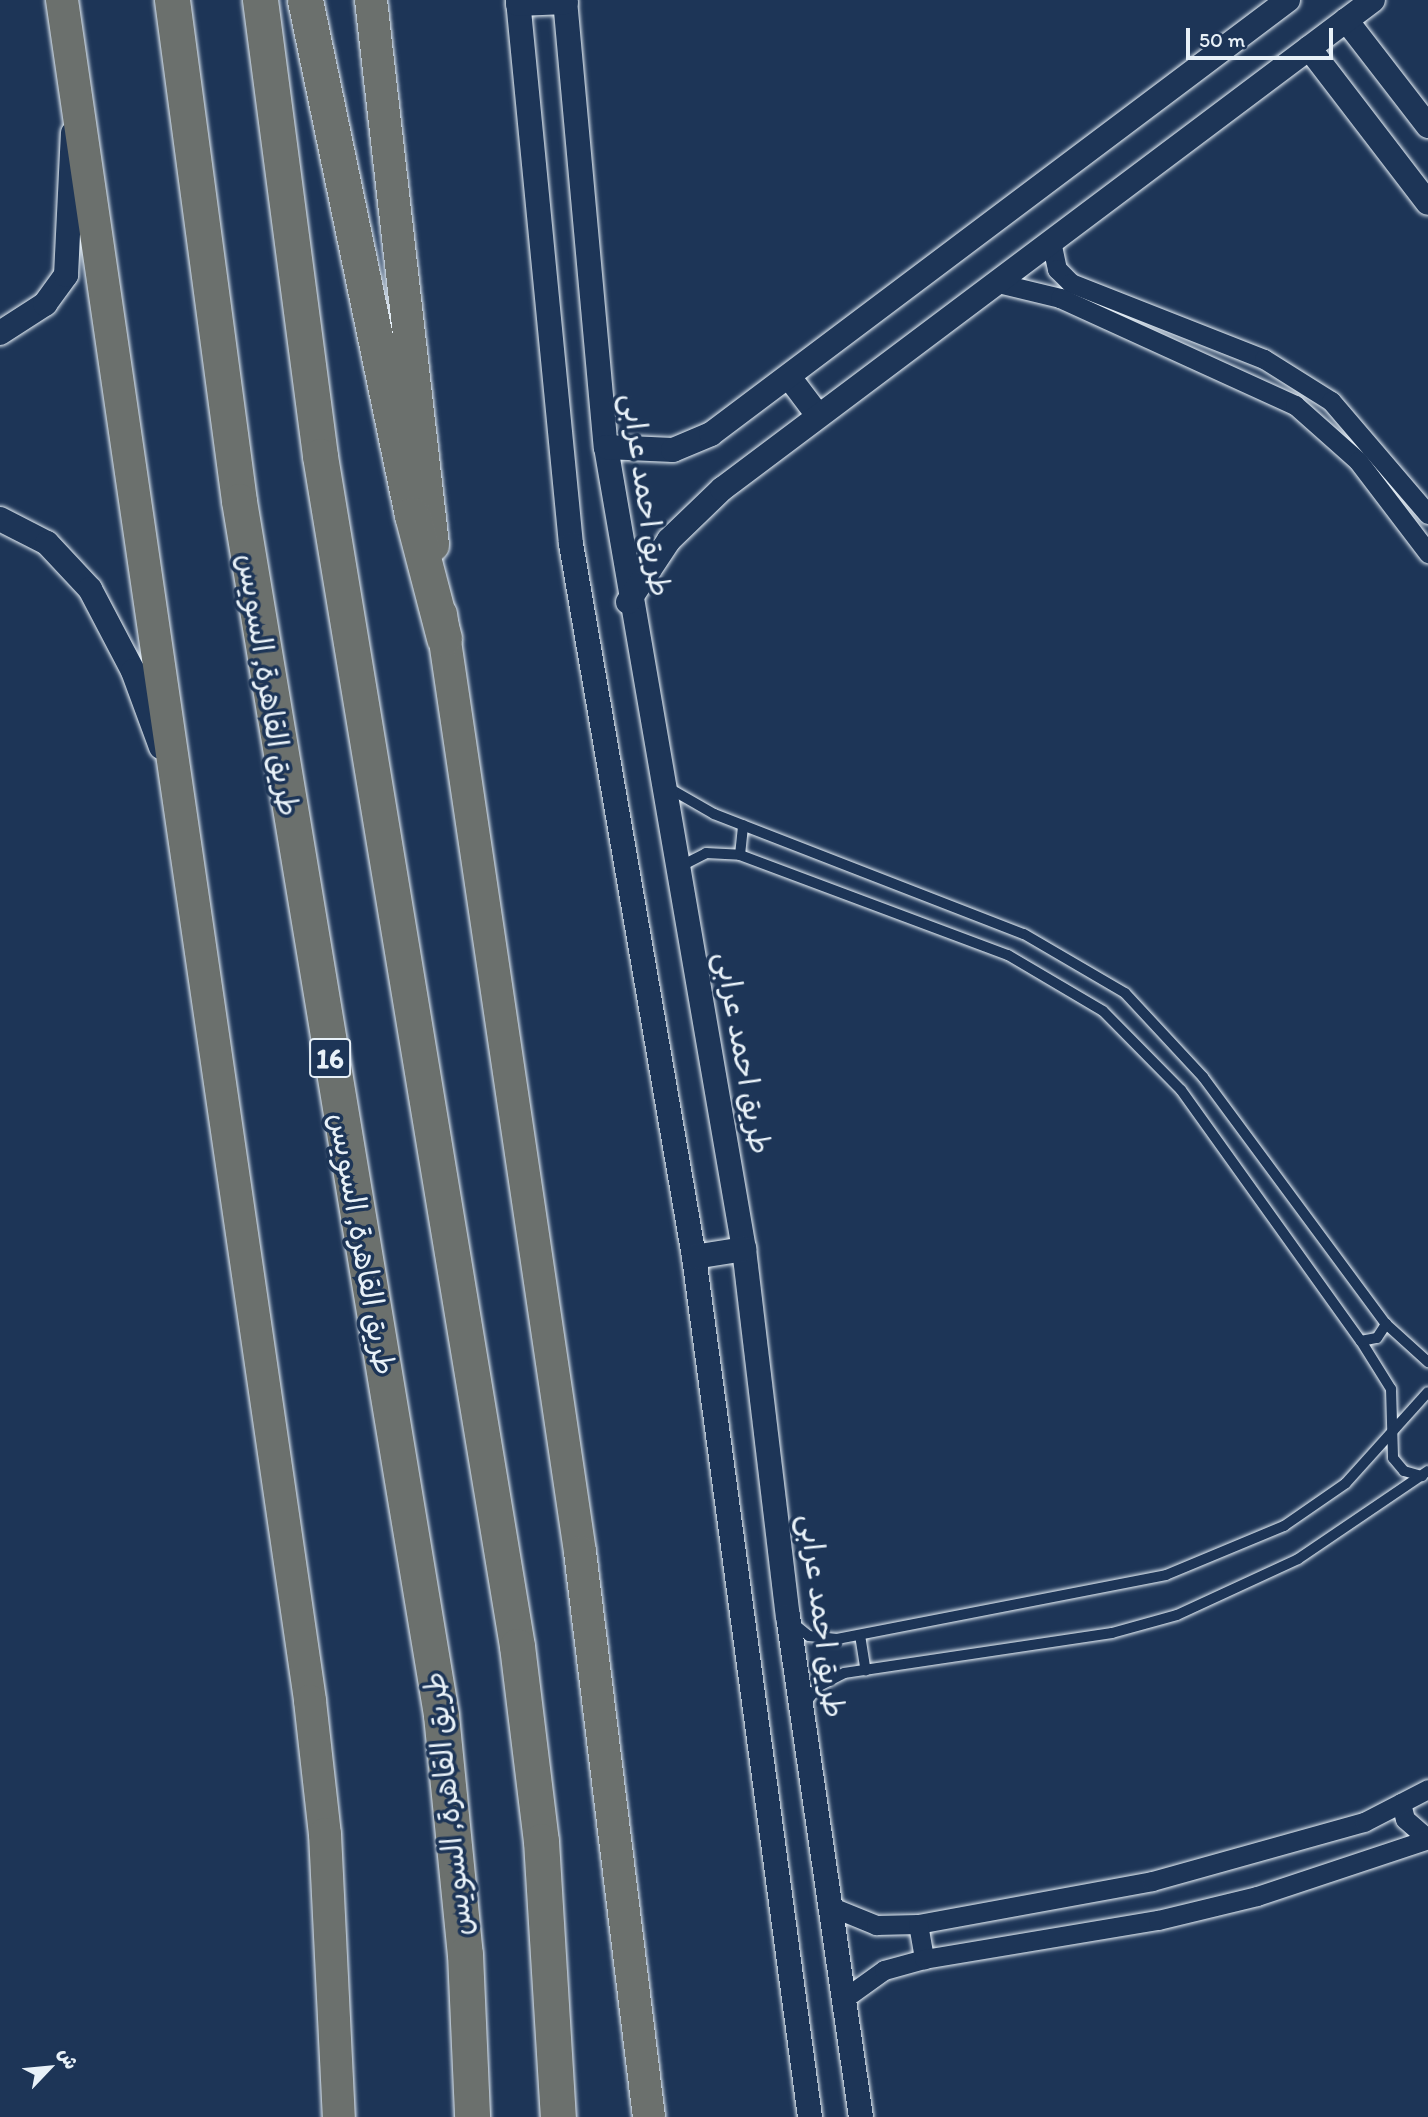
<!DOCTYPE html>
<html>
<head>
<meta charset="utf-8">
<style>
  body { margin:0 }
  #map { position:relative; width:1428px; height:2117px; overflow:hidden; background:#1d3557; font-family:Itim,"Playpen Sans Arabic",sans-serif }
  div>[style] { position:absolute }
  .roads { filter:drop-shadow(0 0 2px #e8f1f8) drop-shadow(0 0 2px #e8f1f8) }
  .service>* { height:10px; margin:-5px; padding:0 5px; transform-origin:5px; border-radius:5px; background:#1d3557 }
  .minor>* { height:19px; margin:-9.5px; padding:0 9.5px; transform-origin:9.5px; border-radius:9.5px; background:#1d3557 }
  .tertiary>* { height:24px; margin:-12px; padding:0 12px; transform-origin:12px; border-radius:12px; background:#1d3557 }
  .trunk>* { height:32px; margin:-16px; padding:0 16px; transform-origin:16px; border-radius:16px; background:#6b706d }
  .motorway>* { height:35px; margin:-17.5px; padding:0 17.5px; transform-origin:17.5px; border-radius:17.5px; background:#6b706d }
  span { translate:-50% -50%; white-space:nowrap; text-align:center; line-height:1.15; -webkit-text-stroke:7px #1d3557; paint-order:stroke }
  .shield-label span { padding:2px 5px; background:#1d3557; border:2px solid; border-radius:5px; -webkit-text-stroke-width:0 }
  .shield-label { font-size:28px; color:#e8f1f8; font-weight:700 }
  .street-label { font-size:30px; color:#e8f1f8 }
  .north { position:absolute; left:14px; top:2033px; width:70px; height:70px; -webkit-text-stroke:5px #1d3557; paint-order:stroke; rotate:64deg; font-size:19px; font-weight:700; line-height:28px; text-align:center; color:#e8f1f8 }
  .north::after { content:''; display:block; margin:auto; width:24px; height:32px; background:#e8f1f8; clip-path:polygon(50% 0,100% 100%,50% 72%,0 100%) }
  .scale { position:absolute; left:1186px; top:28px; width:147px; height:32px; box-sizing:border-box; border:4px solid #e8f1f8; border-top:0; padding-left:9px; font-size:21px; line-height:24px; white-space:nowrap; color:#e8f1f8; -webkit-text-stroke:5px #1d3557; paint-order:stroke }
</style>
</head>
<body>
<div id="map">
  <div class="roads">
    <div class="service">
      <i style="left:667px;top:787px;width:54px;rotate:29.9deg"></i>
      <i style="left:714px;top:814px;width:332px;rotate:21.2deg"></i>
      <i style="left:1024px;top:934px;width:117px;rotate:30.3deg"></i>
      <i style="left:1125px;top:993px;width:115px;rotate:47.1deg"></i>
      <i style="left:1203px;top:1077px;width:307px;rotate:53.5deg"></i>
      <i style="left:1386px;top:1324px;width:57px;rotate:42.1deg"></i>
      <i style="left:740px;top:855px;width:30px;rotate:-84deg"></i>
      <i style="left:681px;top:866px;width:28px;rotate:-27deg"></i>
      <i style="left:706px;top:853px;width:34px;rotate:3deg"></i>
      <i style="left:740px;top:855px;width:286px;rotate:20.5deg"></i>
      <i style="left:1008px;top:955px;width:110px;rotate:30.5deg"></i>
      <i style="left:1103px;top:1011px;width:111px;rotate:45.4deg"></i>
      <i style="left:1181px;top:1090px;width:309px;rotate:54.4deg"></i>
      <i style="left:1361px;top:1341px;width:57px;rotate:58deg"></i>
      <i style="left:1391px;top:1389px;width:69px;rotate:88.3deg"></i>
      <i style="left:1393px;top:1458px;width:17px;rotate:50deg"></i>
      <i style="left:1404px;top:1471px;width:19px;rotate:16deg"></i>
      <i style="left:1361px;top:1341px;width:16px;rotate:-11deg"></i>
      <i style="left:1377px;top:1338px;width:17px;rotate:-57deg"></i>
      <i style="left:794px;top:1624px;width:19px;rotate:39deg"></i>
      <i style="left:809px;top:1636px;width:28px;rotate:6deg"></i>
      <i style="left:837px;top:1639px;width:335px;rotate:-11deg"></i>
      <i style="left:1166px;top:1575px;width:128px;rotate:-22.6deg"></i>
      <i style="left:1284px;top:1526px;width:75px;rotate:-34.7deg"></i>
      <i style="left:1346px;top:1483px;width:122px;rotate:-48deg"></i>
      <i style="left:860px;top:1635px;width:36px;rotate:81deg"></i>
      <i style="left:806px;top:1702px;width:21px;rotate:-51deg"></i>
      <i style="left:819px;top:1686px;width:28px;rotate:-27deg"></i>
      <i style="left:844px;top:1673px;width:271px;rotate:-8.5deg"></i>
      <i style="left:1112px;top:1633px;width:67px;rotate:-15.5deg"></i>
      <i style="left:1177px;top:1615px;width:133px;rotate:-24.8deg"></i>
      <i style="left:1298px;top:1559px;width:157px;rotate:-34.1deg"></i>
    </div>
    <div class="minor">
      <i style="left:1051px;top:241px;width:29px;rotate:78deg"></i>
      <i style="left:1057px;top:269px;width:20px;rotate:45deg"></i>
      <i style="left:1071px;top:283px;width:207px;rotate:21.5deg"></i>
      <i style="left:1264px;top:359px;width:79px;rotate:32.1deg"></i>
      <i style="left:1331px;top:401px;width:149px;rotate:49.4deg"></i>
      <i style="left:998px;top:283px;width:64px;rotate:13.6deg"></i>
      <i style="left:1060px;top:298px;width:258px;rotate:24.5deg"></i>
      <i style="left:1295px;top:405px;width:84px;rotate:41.6deg"></i>
      <i style="left:1358px;top:461px;width:116px;rotate:52.7deg"></i>
      <i style="left:1401px;top:1803px;width:16px;rotate:76deg"></i>
      <i style="left:1405px;top:1819px;width:30px;rotate:41deg"></i>
      <i style="left:832px;top:1907px;width:48px;rotate:22.2deg"></i>
      <i style="left:876px;top:1925px;width:42px;rotate:-1.4deg"></i>
      <i style="left:918px;top:1924px;width:238px;rotate:-10.4deg"></i>
      <i style="left:1152px;top:1881px;width:220px;rotate:-15.6deg"></i>
      <i style="left:1364px;top:1822px;width:72px;rotate:-27.3deg"></i>
      <i style="left:918px;top:1924px;width:36px;rotate:80deg"></i>
      <i style="left:845px;top:1998px;width:48px;rotate:-35.7deg"></i>
      <i style="left:884px;top:1970px;width:41px;rotate:-15.4deg"></i>
      <i style="left:924px;top:1959px;width:237px;rotate:-9.5deg"></i>
      <i style="left:1158px;top:1920px;width:102px;rotate:-13.6deg"></i>
      <i style="left:1257px;top:1896px;width:180px;rotate:-18.4deg"></i>
    </div>
    <div class="tertiary">
      <i style="left:518px;top:0;width:547px;rotate:84.44deg"></i>
      <i style="left:571px;top:544px;width:724px;rotate:80.21deg"></i>
      <i style="left:694px;top:1257px;width:868px;rotate:82.32deg"></i>
      <i style="left:565px;top:0;width:449px;rotate:84.8deg"></i>
      <i style="left:606px;top:447px;width:814px;rotate:80.24deg"></i>
      <i style="left:744px;top:1249px;width:370px;rotate:83.2deg"></i>
      <i style="left:788px;top:1616px;width:506px;rotate:81.71deg"></i>
      <i style="left:518px;top:4px;width:48px;rotate:-2.4deg"></i>
      <i style="left:1346px;top:20px;width:134px;rotate:52.3deg"></i>
      <i style="left:1309px;top:48px;width:195px;rotate:52.5deg"></i>
      <i style="left:0;top:333px;width:54px;rotate:-32.8deg"></i>
      <i style="left:45px;top:304px;width:36px;rotate:-54deg"></i>
      <i style="left:66px;top:275px;width:142px;rotate:-87.2deg"></i>
      <i style="left:789px;top:377px;width:46px;rotate:52.9deg"></i>
      <i style="left:606px;top:447px;width:67px;rotate:2.6deg"></i>
      <i style="left:673px;top:450px;width:41px;rotate:-22.8deg"></i>
      <i style="left:711px;top:434px;width:722px;rotate:-36.95deg"></i>
      <i style="left:0;top:519px;width:53px;rotate:27.1deg"></i>
      <i style="left:47px;top:543px;width:63px;rotate:46.9deg"></i>
      <i style="left:90px;top:589px;width:93px;rotate:62.3deg"></i>
      <i style="left:133px;top:671px;width:81px;rotate:69.8deg"></i>
      <i style="left:628px;top:602px;width:74px;rotate:-56.5deg"></i>
      <i style="left:669px;top:540px;width:74px;rotate:-43.9deg"></i>
      <i style="left:722px;top:489px;width:814px;rotate:-36.91deg"></i>
      <i style="left:694px;top:1257px;width:51px;rotate:-9.1deg"></i>
    </div>
    <div class="trunk">
      <i style="left:62px;top:0;width:1719px;rotate:81.7deg"></i>
      <i style="left:310px;top:1701px;width:134px;rotate:83.6deg"></i>
      <i style="left:325px;top:1834px;width:283px;rotate:87.2deg"></i>
      <i style="left:371px;top:0;width:549px;rotate:83.51deg"></i>
      <i style="left:441px;top:614px;width:948px;rotate:81.57deg"></i>
      <i style="left:580px;top:1552px;width:569px;rotate:83.04deg"></i>
    </div>
    <div class="motorway">
      <i style="left:172px;top:0;width:505px;rotate:82.38deg"></i>
      <i style="left:239px;top:501px;width:1231px;rotate:80.55deg"></i>
      <i style="left:441px;top:1715px;width:240px;rotate:84.3deg"></i>
      <i style="left:465px;top:1954px;width:163px;rotate:87.5deg"></i>
      <i style="left:260px;top:0;width:460px;rotate:82.5deg"></i>
      <i style="left:320px;top:456px;width:1206px;rotate:80.6deg"></i>
      <i style="left:517px;top:1646px;width:196px;rotate:83deg"></i>
      <i style="left:541px;top:1841px;width:277px;rotate:86.5deg"></i>
      <i style="left:305px;top:0;width:526px;rotate:78.26deg"></i>
      <i style="left:412px;top:515px;width:127px;rotate:75.4deg"></i>
    </div>
  </div>
  <div class="shield-label">
    <span style="left:330px;top:1058px">16</span>
  </div>
  <div class="street-label">
    <span style="left:646px;top:495px;rotate:82deg">طريق احمد عرابى</span>
    <span style="left:268px;top:685px;rotate:81deg">طريق القاهرة, السويس</span>
    <span style="left:743px;top:1053px;rotate:80deg">طريق احمد عرابى</span>
    <span style="left:362px;top:1244px;rotate:80deg">طريق القاهرة, السويس</span>
    <span style="left:822px;top:1616px;rotate:83deg">طريق احمد عرابى</span>
    <span style="left:448px;top:1804px;rotate:-96deg">طريق القاهرة, السويس</span>
  </div>
  <div class="north">ش</div>
  <div class="scale">50 m</div>
</div>
</body>
</html>
